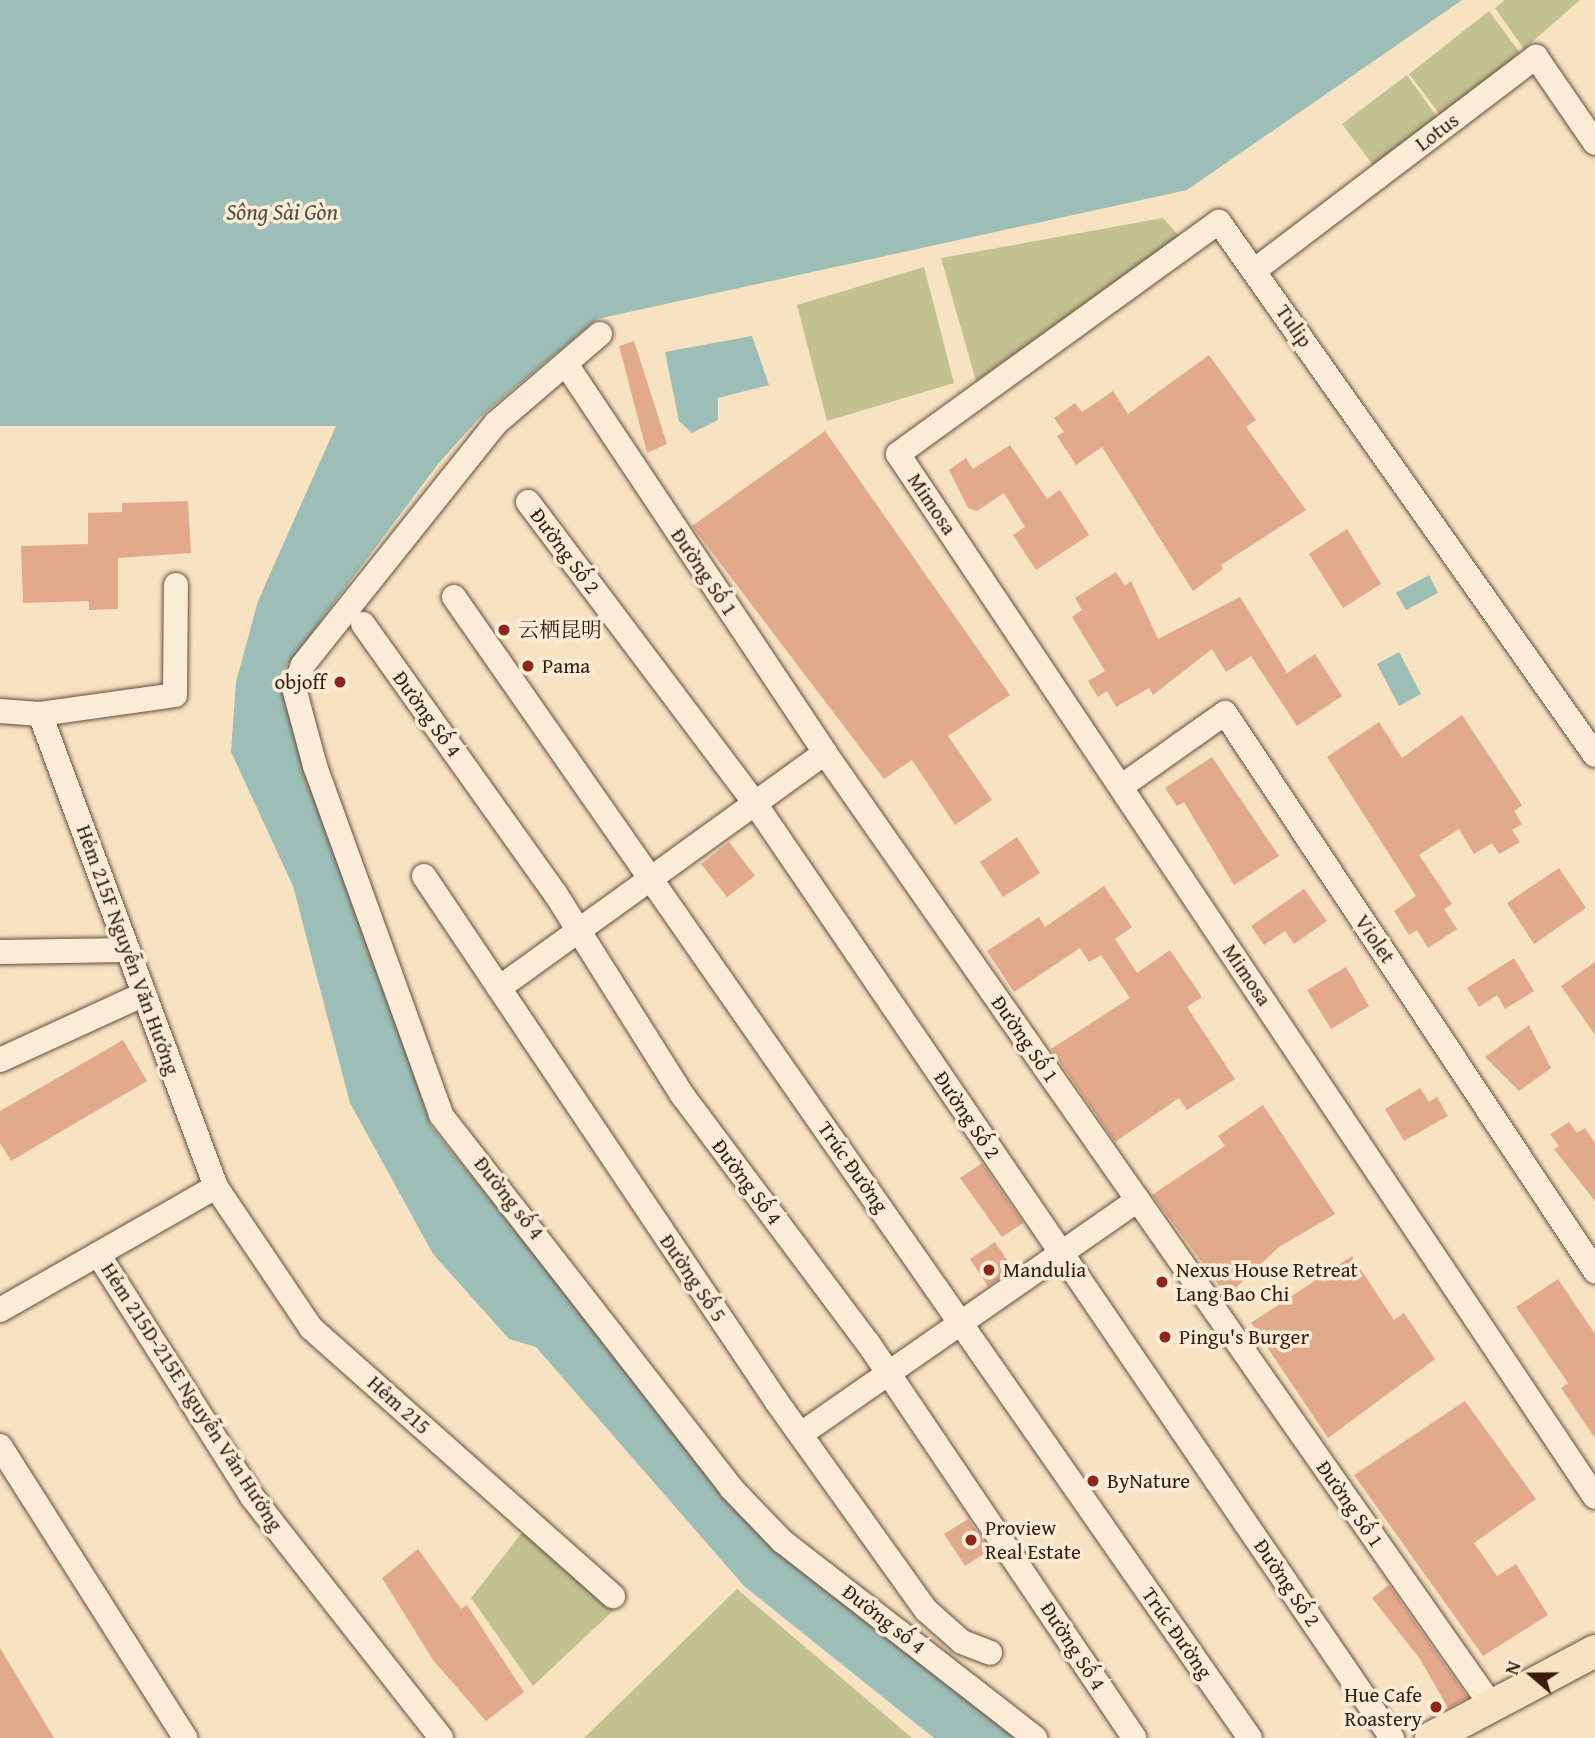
<!DOCTYPE html>
<html>
<head>
<meta charset="utf-8">
<style>
  body { margin:0 }
  #map { position:relative; width:1595px; height:1738px; overflow:hidden; background:#f7e2c2; font-family:"Gentium Book Plus","Noto Serif SC",serif }
  div>[style] { position:absolute }
  .green>* { inset:0; background:#c1c290 }
  .water>* { inset:0; background:#9dbdb7 }
  .building>* { inset:0; background:#e3a98b }
  .roads { filter:drop-shadow(0 0 2px #684d3a) drop-shadow(0 0 2px #684d3a) }
  .minor>* { height:24px; margin:-12px; padding:0 12px; transform-origin:12px; border-radius:12px; background:#faecd7 }
  .major>* { height:32px; margin:-16px; padding:0 16px; transform-origin:16px; border-radius:16px; background:#f7e2c2 }
  .dots>* { width:19px; height:19px; translate:-50% -50%; box-sizing:border-box; border:4px solid #faecd7; border-radius:50% }
  span { translate:-50% -50%; white-space:nowrap; text-align:center; line-height:1.15; -webkit-text-stroke:7px #faecd7; paint-order:stroke }
  .street-label { font-size:21px; color:#391b0c }
  .poi-label { font-size:21px; color:#391b0c }
  .left { translate:0 -50%; text-align:left }
  .right { translate:-100% -50%; text-align:right }
  .water-label { font-size:23px; color:#574c3f; font-style:italic }
  .north { position:absolute; left:1497px; top:1640px; width:70px; height:70px; -webkit-text-stroke:5px #faecd7; paint-order:stroke; rotate:290deg; font-size:19px; font-weight:700; line-height:28px; text-align:center; color:#391b0c }
  .north::after { content:''; display:block; margin:auto; width:24px; height:32px; background:#391b0c; clip-path:polygon(50% 0,100% 100%,50% 72%,0 100%) }
</style>
</head>
<body>
<div id="map">
  <div class="green">
    <i style="clip-path:polygon(1505px 0,1580px 0,1524px 49px,1495px 8px)"></i>
    <i style="clip-path:polygon(1489px 11px,1520px 53px,1441px 116px,1409px 74px)"></i>
    <i style="clip-path:polygon(1407px 75px,1437px 117px,1373px 165px,1342px 124px)"></i>
    <i style="clip-path:polygon(1163px 218px,1180px 237px,976px 381px,941px 258px)"></i>
    <i style="clip-path:polygon(924px 267px,954px 383px,827px 421px,797px 305px)"></i>
    <i style="clip-path:polygon(524px 1530px,616px 1608px,533px 1686px,471px 1598px)"></i>
    <i style="clip-path:polygon(737px 1589px,912px 1738px,584px 1738px)"></i>
  </div>
  <div class="water">
    <i style="clip-path:polygon(0 0,1462px 0,1187px 190px,597px 319px,481px 416px,438px 464px,280px 675px,431px 1126px,766px 1543px,783px 1549px,1023px 1738px,934px 1738px,744px 1586px,536px 1347px,509px 1339px,433px 1254px,350px 1103px,293px 886px,231px 752px,236px 682px,258px 601px,336px 426px,0 426px)"></i>
    <i style="clip-path:polygon(752px 336px,769px 385px,718px 398px,718px 420px,692px 433px,679px 421px,665px 352px)"></i>
    <i style="clip-path:polygon(1429px 575px,1438px 593px,1406px 610px,1396px 593px)"></i>
    <i style="clip-path:polygon(1399px 652px,1421px 694px,1399px 706px,1377px 664px)"></i>
  </div>
  <div class="building">
    <i style="clip-path:polygon(634px 341px,667px 444px,647px 453px,619px 346px)"></i>
    <i style="clip-path:polygon(1209px 355px,1256px 420px,1246px 427px,1306px 510px,1221px 565px,1223px 569px,1193px 591px,1102px 447px,1076px 465px,1057px 436px,1064px 432px,1054px 418px,1075px 403px,1082px 412px,1113px 391px,1128px 414px)"></i>
    <i style="clip-path:polygon(825px 431px,1010px 695px,948px 736px,992px 800px,955px 825px,912px 760px,884px 779px,692px 526px)"></i>
    <i style="clip-path:polygon(1010px 445px,1047px 499px,1060px 490px,1089px 535px,1036px 570px,1013px 535px,1025px 527px,1004px 493px,977px 511px,968px 508px,949px 470px,966px 458px,973px 469px)"></i>
    <i style="clip-path:polygon(188px 501px,191px 553px,118px 558px,118px 609px,89px 610px,89px 601px,23px 603px,21px 546px,88px 544px,88px 513px,122px 512px,122px 503px)"></i>
    <i style="clip-path:polygon(1347px 529px,1381px 584px,1343px 608px,1309px 554px)"></i>
    <i style="clip-path:polygon(1116px 572px,1125px 586px,1131px 581px,1158px 639px,1240px 597px,1287px 673px,1315px 654px,1342px 696px,1297px 726px,1251px 656px,1226px 672px,1212px 649px,1153px 695px,1149px 688px,1116px 707px,1107px 691px,1098px 697px,1088px 681px,1105px 671px,1072px 617px,1082px 610px,1075px 598px)"></i>
    <i style="clip-path:polygon(1462px 715px,1522px 805px,1514px 811px,1522px 824px,1512px 830px,1520px 842px,1499px 854px,1492px 843px,1474px 854px,1459px 829px,1419px 855px,1452px 904px,1444px 909px,1457px 929px,1428px 948px,1417px 930px,1409px 935px,1394px 911px,1416px 896px,1327px 757px,1379px 722px,1402px 758px)"></i>
    <i style="clip-path:polygon(1212px 757px,1279px 856px,1234px 885px,1184px 802px,1177px 806px,1165px 788px)"></i>
    <i style="clip-path:polygon(1017px 837px,1040px 873px,1003px 897px,980px 862px)"></i>
    <i style="clip-path:polygon(729px 842px,755px 876px,727px 897px,701px 864px)"></i>
    <i style="clip-path:polygon(1559px 868px,1586px 908px,1534px 944px,1507px 903px)"></i>
    <i style="clip-path:polygon(1104px 886px,1132px 927px,1115px 939px,1137px 973px,1170px 950px,1202px 997px,1187px 1007px,1235px 1079px,1187px 1110px,1179px 1098px,1115px 1142px,1051px 1049px,1130px 998px,1101px 955px,1089px 962px,1080px 948px,1014px 992px,987px 951px,1039px 917px,1045px 927px)"></i>
    <i style="clip-path:polygon(1304px 889px,1327px 921px,1294px 944px,1285px 931px,1264px 945px,1251px 926px)"></i>
    <i style="clip-path:polygon(1514px 958px,1534px 991px,1505px 1009px,1497px 995px,1479px 1007px,1467px 988px)"></i>
    <i style="clip-path:polygon(1595px 962px,1595px 1035px,1561px 986px)"></i>
    <i style="clip-path:polygon(1346px 967px,1369px 1006px,1331px 1029px,1307px 990px)"></i>
    <i style="clip-path:polygon(1529px 1025px,1551px 1068px,1519px 1091px,1485px 1057px)"></i>
    <i style="clip-path:polygon(123px 1040px,147px 1081px,11px 1161px,0 1143px,0 1111px)"></i>
    <i style="clip-path:polygon(1420px 1088px,1429px 1102px,1437px 1097px,1448px 1116px,1404px 1141px,1385px 1109px)"></i>
    <i style="clip-path:polygon(1263px 1105px,1335px 1214px,1279px 1247px,1227px 1296px,1152px 1195px,1225px 1146px,1218px 1136px)"></i>
    <i style="clip-path:polygon(1569px 1122px,1577px 1133px,1585px 1128px,1595px 1143px,1595px 1201px,1554px 1149px,1559px 1146px,1550px 1134px)"></i>
    <i style="clip-path:polygon(982px 1163px,1023px 1223px,1002px 1237px,960px 1178px)"></i>
    <i style="clip-path:polygon(995px 1242px,1013px 1269px,988px 1286px,970px 1259px)"></i>
    <i style="clip-path:polygon(1352px 1256px,1394px 1320px,1404px 1313px,1435px 1359px,1328px 1438px,1251px 1323px)"></i>
    <i style="clip-path:polygon(1558px 1279px,1595px 1334px,1595px 1438px,1561px 1388px,1568px 1383px,1516px 1307px)"></i>
    <i style="clip-path:polygon(1465px 1401px,1536px 1499px,1474px 1543px,1497px 1576px,1516px 1564px,1548px 1615px,1483px 1656px,1354px 1475px)"></i>
    <i style="clip-path:polygon(968px 1519px,990px 1550px,965px 1566px,944px 1534px)"></i>
    <i style="clip-path:polygon(418px 1549px,461px 1609px,467px 1605px,524px 1692px,486px 1721px,433px 1660px,382px 1578px)"></i>
    <i style="clip-path:polygon(1389px 1585px,1468px 1698px,1448px 1708px,1420px 1659px,1372px 1598px)"></i>
    <i style="clip-path:polygon(0 1648px,54px 1738px,0 1738px)"></i>
  </div>
  <div class="roads">
    <div class="minor">
      <i style="left:1255px;top:270px;width:353px;rotate:-37.2deg"></i>
      <i style="left:1536px;top:57px;width:104px;rotate:55.5deg"></i>
      <i style="left:600px;top:334px;width:137px;rotate:139.4deg"></i>
      <i style="left:496px;top:423px;width:310px;rotate:128.6deg"></i>
      <i style="left:303px;top:665px;width:25px;rotate:111deg"></i>
      <i style="left:294px;top:688px;width:81px;rotate:74.9deg"></i>
      <i style="left:315px;top:766px;width:371px;rotate:70.1deg"></i>
      <i style="left:441px;top:1115px;width:472px;rotate:52.1deg"></i>
      <i style="left:731px;top:1488px;width:74px;rotate:46.1deg"></i>
      <i style="left:782px;top:1541px;width:321px;rotate:37.9deg"></i>
      <i style="left:568px;top:367px;width:464px;rotate:56.3deg"></i>
      <i style="left:825px;top:753px;width:1162px;rotate:55.02deg"></i>
      <i style="left:898px;top:454px;width:1254px;rotate:56.25deg"></i>
      <i style="left:898px;top:454px;width:396px;rotate:-35.9deg"></i>
      <i style="left:1219px;top:222px;width:652px;rotate:54.8deg"></i>
      <i style="left:528px;top:502px;width:376px;rotate:53deg"></i>
      <i style="left:754px;top:802px;width:1133px;rotate:55.72deg"></i>
      <i style="left:454px;top:597px;width:1391px;rotate:55.1deg"></i>
      <i style="left:363px;top:624px;width:330px;rotate:54.5deg"></i>
      <i style="left:555px;top:893px;width:240px;rotate:57.8deg"></i>
      <i style="left:683px;top:1096px;width:309px;rotate:53.2deg"></i>
      <i style="left:868px;top:1343px;width:476px;rotate:56deg"></i>
      <i style="left:0;top:711px;width:40px;rotate:4.3deg"></i>
      <i style="left:40px;top:714px;width:136px;rotate:-8deg"></i>
      <i style="left:175px;top:695px;width:110px;rotate:-89.5deg"></i>
      <i style="left:40px;top:714px;width:505px;rotate:69.59deg"></i>
      <i style="left:216px;top:1187px;width:170px;rotate:56deg"></i>
      <i style="left:311px;top:1328px;width:404px;rotate:41.6deg"></i>
      <i style="left:1122px;top:786px;width:126px;rotate:-35.3deg"></i>
      <i style="left:1225px;top:713px;width:670px;rotate:56.45deg"></i>
      <i style="left:424px;top:876px;width:633px;rotate:56.13deg"></i>
      <i style="left:777px;top:1402px;width:256px;rotate:54.4deg"></i>
      <i style="left:926px;top:1610px;width:48px;rotate:41.6deg"></i>
      <i style="left:962px;top:1642px;width:30px;rotate:21deg"></i>
      <i style="left:0;top:952px;width:128px;rotate:-0.9deg"></i>
      <i style="left:499px;top:988px;width:402px;rotate:-35.8deg"></i>
      <i style="left:0;top:1060px;width:158px;rotate:-24.6deg"></i>
      <i style="left:98px;top:1254px;width:289px;rotate:57.6deg"></i>
      <i style="left:253px;top:1498px;width:305px;rotate:51.9deg"></i>
      <i style="left:0;top:1310px;width:249px;rotate:-29.7deg"></i>
      <i style="left:801px;top:1434px;width:410px;rotate:-34.8deg"></i>
      <i style="left:0;top:1446px;width:346px;rotate:57.6deg"></i>
    </div>
    <div class="major">
      <i style="left:1431px;top:1738px;width:186px;rotate:-27.9deg"></i>
    </div>
  </div>
  <div class="dots">
    <i style="left:504px;top:630px;background:#8f2418"></i>
    <i style="left:528px;top:666px;background:#8f2418"></i>
    <i style="left:340px;top:682px;background:#8f2418"></i>
    <i style="left:989px;top:1270px;background:#8f2418"></i>
    <i style="left:1162px;top:1282px;background:#8f2418"></i>
    <i style="left:1165px;top:1337px;background:#8f2418"></i>
    <i style="left:1093px;top:1481px;background:#8f2418"></i>
    <i style="left:971px;top:1540px;background:#8f2418"></i>
    <i style="left:1436px;top:1707px;background:#8f2418"></i>
  </div>
  <div class="street-label">
    <span style="left:1437px;top:132px;rotate:-37deg">Lotus</span>
    <span style="left:1294px;top:326px;rotate:55deg">Tulip</span>
    <span style="left:932px;top:504px;rotate:56deg">Mimosa</span>
    <span style="left:565px;top:551px;rotate:53deg">Đường Số 2</span>
    <span style="left:704px;top:572px;rotate:56deg">Đường Số 1</span>
    <span style="left:427px;top:714px;rotate:54deg">Đường Số 4</span>
    <span style="left:1375px;top:939px;rotate:56deg">Violet</span>
    <span style="left:128px;top:950px;rotate:70deg">Hẻm 215F Nguyễn Văn Hưởng</span>
    <span style="left:1247px;top:975px;rotate:56deg">Mimosa</span>
    <span style="left:1025px;top:1039px;rotate:55deg">Đường Số 1</span>
    <span style="left:967px;top:1115px;rotate:56deg">Đường Số 2</span>
    <span style="left:853px;top:1167px;rotate:55deg">Trúc Đường</span>
    <span style="left:747px;top:1182px;rotate:53deg">Đường Số 4</span>
    <span style="left:509px;top:1198px;rotate:52deg">Đường số 4</span>
    <span style="left:693px;top:1278px;rotate:56deg">Đường Số 5</span>
    <span style="left:192px;top:1397px;rotate:57deg">Hẻm 215D-215E Nguyễn Văn Hưởng</span>
    <span style="left:399px;top:1405px;rotate:42deg">Hẻm 215</span>
    <span style="left:1350px;top:1504px;rotate:55deg">Đường Số 1</span>
    <span style="left:1287px;top:1583px;rotate:56deg">Đường Số 2</span>
    <span style="left:884px;top:1619px;rotate:38deg">Đường số 4</span>
    <span style="left:1177px;top:1633px;rotate:55deg">Trúc Đường</span>
    <span style="left:1073px;top:1646px;rotate:57deg">Đường Số 4</span>
  </div>
  <div class="poi-label">
    <span class="left" style="left:518px;top:630px">云栖昆明</span>
    <span class="left" style="left:542px;top:666px">Pama</span>
    <span class="right" style="left:326px;top:682px">objoff</span>
    <span class="left" style="left:1003px;top:1270px">Mandulia</span>
    <span class="left" style="left:1176px;top:1282px">Nexus House Retreat<br>Lang Bao Chi</span>
    <span class="left" style="left:1179px;top:1337px">Pingu's Burger</span>
    <span class="left" style="left:1107px;top:1481px">ByNature</span>
    <span class="left" style="left:985px;top:1540px">Proview<br>Real Estate</span>
    <span class="right" style="left:1422px;top:1707px">Hue Cafe<br>Roastery</span>
  </div>
  <div class="water-label">
    <span style="left:282px;top:212px">Sông Sài Gòn</span>
  </div>
  <div class="north">N</div>
</div>
</body>
</html>
